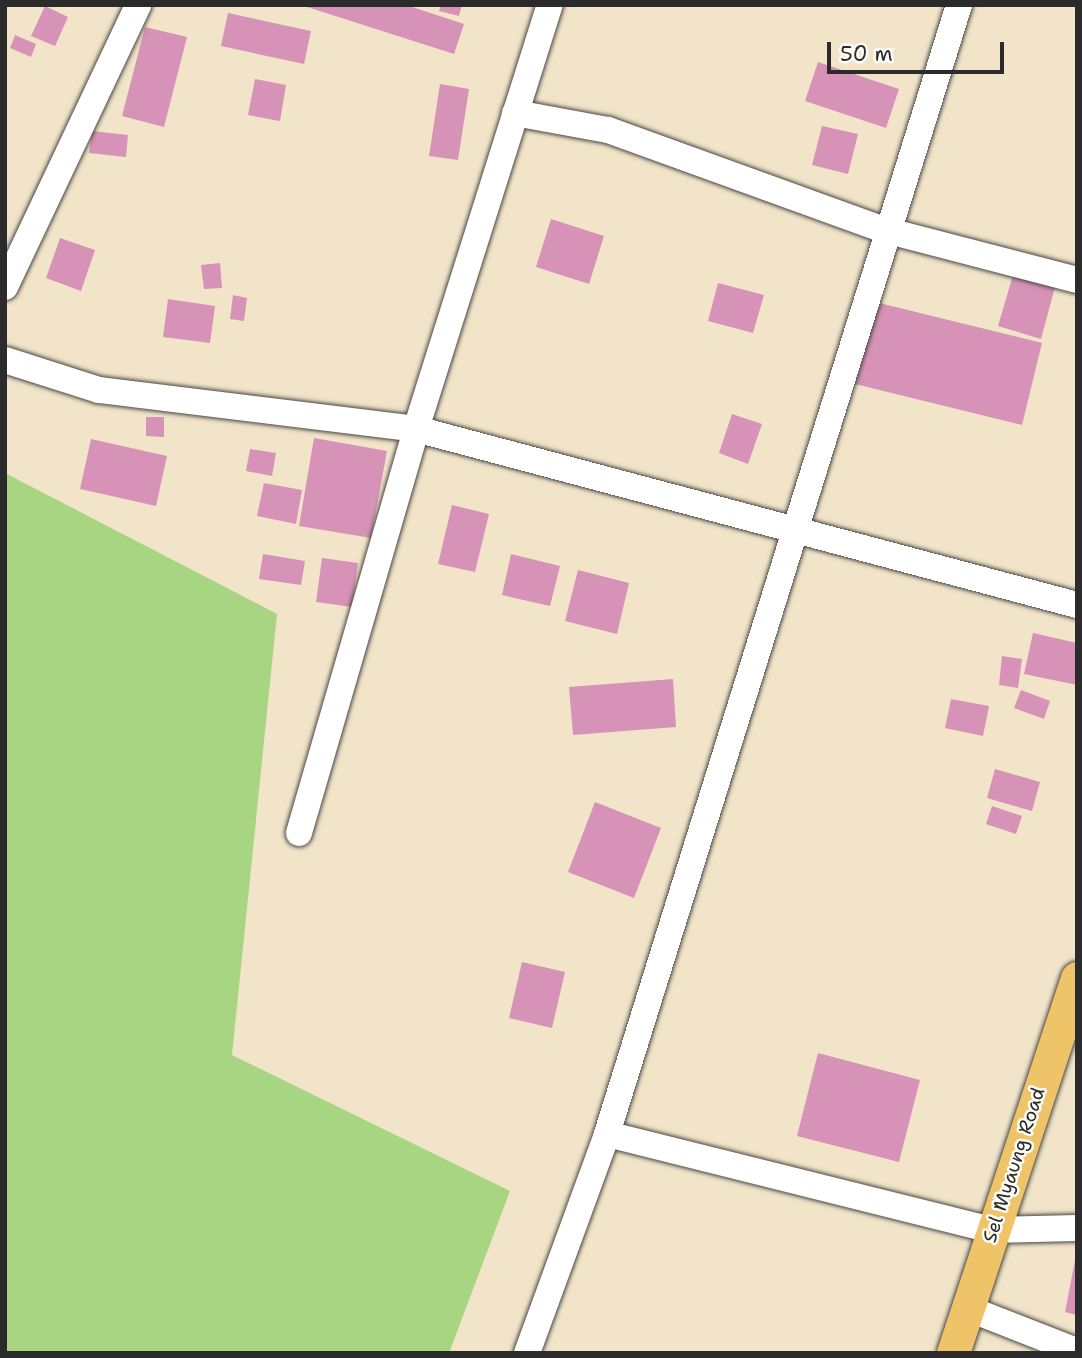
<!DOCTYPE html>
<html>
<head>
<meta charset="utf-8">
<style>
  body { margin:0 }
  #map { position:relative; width:1082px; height:1358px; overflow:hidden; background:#f1e4c9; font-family:"Shantell Sans",sans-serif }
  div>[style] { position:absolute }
  .green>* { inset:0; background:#a7d582 }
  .building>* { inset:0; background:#d793b7 }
  .roads { filter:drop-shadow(0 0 2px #494743) drop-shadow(0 0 2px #494743) }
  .minor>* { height:26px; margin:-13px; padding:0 13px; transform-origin:13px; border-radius:13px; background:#fff }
  .major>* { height:33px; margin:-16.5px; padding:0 16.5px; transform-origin:16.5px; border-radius:16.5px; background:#efc469 }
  span { translate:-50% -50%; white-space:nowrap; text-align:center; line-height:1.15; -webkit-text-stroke:5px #fdfcf7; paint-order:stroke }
  .street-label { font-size:19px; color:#2b2b2b }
  .frame { position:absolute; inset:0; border:7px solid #2b2b2b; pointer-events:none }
  .scale { position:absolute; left:827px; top:42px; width:177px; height:32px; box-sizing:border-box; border:4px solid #2b2b2b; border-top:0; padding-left:9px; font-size:21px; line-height:24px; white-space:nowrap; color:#2b2b2b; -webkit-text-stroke:5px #fdfcf7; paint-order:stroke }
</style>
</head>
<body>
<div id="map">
  <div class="green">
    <i style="clip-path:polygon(5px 473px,277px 614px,232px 1055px,510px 1191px,449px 1353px,5px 1353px)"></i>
  </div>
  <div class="building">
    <i style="clip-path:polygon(406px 5px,464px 24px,454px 54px,304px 6px)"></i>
    <i style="clip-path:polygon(441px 5px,462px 5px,459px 16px,439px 11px)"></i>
    <i style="clip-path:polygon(45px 6px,68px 17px,55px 46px,31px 36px)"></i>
    <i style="clip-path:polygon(228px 13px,311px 31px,304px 64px,221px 46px)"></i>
    <i style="clip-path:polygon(145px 27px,187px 37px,164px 127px,122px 116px)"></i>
    <i style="clip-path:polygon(15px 35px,36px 44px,31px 57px,10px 48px)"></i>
    <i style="clip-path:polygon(818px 62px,899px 89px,886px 128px,805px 101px)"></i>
    <i style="clip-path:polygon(255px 79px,286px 85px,280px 121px,248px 115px)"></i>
    <i style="clip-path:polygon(440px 84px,469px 89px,458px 160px,429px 156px)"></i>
    <i style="clip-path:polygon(822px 126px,858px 134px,848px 174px,812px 165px)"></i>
    <i style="clip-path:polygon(92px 131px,128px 135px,126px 157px,89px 153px)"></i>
    <i style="clip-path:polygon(551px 219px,604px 236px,589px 284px,536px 267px)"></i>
    <i style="clip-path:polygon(60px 238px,95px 250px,81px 291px,46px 278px)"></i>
    <i style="clip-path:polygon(220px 263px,222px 288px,204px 289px,201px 265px)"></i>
    <i style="clip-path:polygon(1013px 275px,1055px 287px,1041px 339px,998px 326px)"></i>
    <i style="clip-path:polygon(718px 283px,764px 295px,753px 333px,708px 321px)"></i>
    <i style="clip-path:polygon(233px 295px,247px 298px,244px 321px,230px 319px)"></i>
    <i style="clip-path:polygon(168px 299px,215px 306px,210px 343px,163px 337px)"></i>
    <i style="clip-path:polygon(875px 302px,1042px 343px,1022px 425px,855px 384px)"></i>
    <i style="clip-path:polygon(732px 414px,762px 424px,748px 464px,719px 453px)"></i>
    <i style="clip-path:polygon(146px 417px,164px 417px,164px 437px,146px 436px)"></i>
    <i style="clip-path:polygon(314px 438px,387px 451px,371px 538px,299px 526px)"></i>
    <i style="clip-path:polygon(91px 439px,167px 456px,156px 506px,80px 489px)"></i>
    <i style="clip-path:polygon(250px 449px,276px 453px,272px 476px,246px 471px)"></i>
    <i style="clip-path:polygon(264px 483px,302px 490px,296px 524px,257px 516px)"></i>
    <i style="clip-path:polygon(452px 505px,489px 514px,475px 572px,438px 564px)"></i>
    <i style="clip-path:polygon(263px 554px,305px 561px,301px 585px,259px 579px)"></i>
    <i style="clip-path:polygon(511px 554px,560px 566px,550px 606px,502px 595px)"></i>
    <i style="clip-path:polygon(322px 558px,358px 563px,352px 607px,316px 602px)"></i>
    <i style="clip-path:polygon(578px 570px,629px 583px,617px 634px,565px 621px)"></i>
    <i style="clip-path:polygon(1033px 633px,1077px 643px,1077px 685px,1024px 674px)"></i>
    <i style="clip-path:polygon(1002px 656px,1022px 659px,1018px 688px,999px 685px)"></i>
    <i style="clip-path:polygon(673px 679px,676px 727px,573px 735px,569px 687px)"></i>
    <i style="clip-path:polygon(1021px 690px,1050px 701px,1044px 719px,1014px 708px)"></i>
    <i style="clip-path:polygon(951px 699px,989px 706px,983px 736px,945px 728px)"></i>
    <i style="clip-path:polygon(995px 769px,1040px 782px,1032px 811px,987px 798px)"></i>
    <i style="clip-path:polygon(595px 802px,661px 828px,634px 898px,568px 872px)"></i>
    <i style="clip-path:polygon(992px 806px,1022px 816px,1016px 834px,986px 824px)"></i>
    <i style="clip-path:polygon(522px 962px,565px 972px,552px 1028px,509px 1018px)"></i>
    <i style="clip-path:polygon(818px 1053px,920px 1080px,899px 1162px,797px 1136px)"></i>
    <i style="clip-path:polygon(1075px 1260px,1077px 1260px,1077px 1315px,1065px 1312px)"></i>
  </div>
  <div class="roads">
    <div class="minor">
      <i style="left:959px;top:5px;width:1183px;rotate:107.32deg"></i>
      <i style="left:607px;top:1134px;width:397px;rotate:14deg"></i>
      <i style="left:992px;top:1230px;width:85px;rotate:-1.3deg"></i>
      <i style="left:515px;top:113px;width:95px;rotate:10.4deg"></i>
      <i style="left:608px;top:130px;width:294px;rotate:19.9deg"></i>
      <i style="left:885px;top:230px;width:198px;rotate:14.6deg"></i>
      <i style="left:5px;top:287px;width:312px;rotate:-64.7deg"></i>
      <i style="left:5px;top:360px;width:99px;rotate:17.7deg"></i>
      <i style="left:99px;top:390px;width:319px;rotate:7deg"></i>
      <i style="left:416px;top:429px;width:684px;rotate:14.91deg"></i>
      <i style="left:299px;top:833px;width:421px;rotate:-73.8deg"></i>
      <i style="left:416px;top:429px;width:445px;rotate:-72.5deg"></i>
      <i style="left:967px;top:1308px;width:118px;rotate:21.4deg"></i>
      <i style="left:527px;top:1353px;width:233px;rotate:-69.9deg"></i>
    </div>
    <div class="major">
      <i style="left:953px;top:1353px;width:395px;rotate:-71.7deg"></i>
    </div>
  </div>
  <div class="street-label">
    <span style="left:1014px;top:1165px;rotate:-72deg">Sel Myaung Road</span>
  </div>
  <div class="frame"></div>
  <div class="scale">50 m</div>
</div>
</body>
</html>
